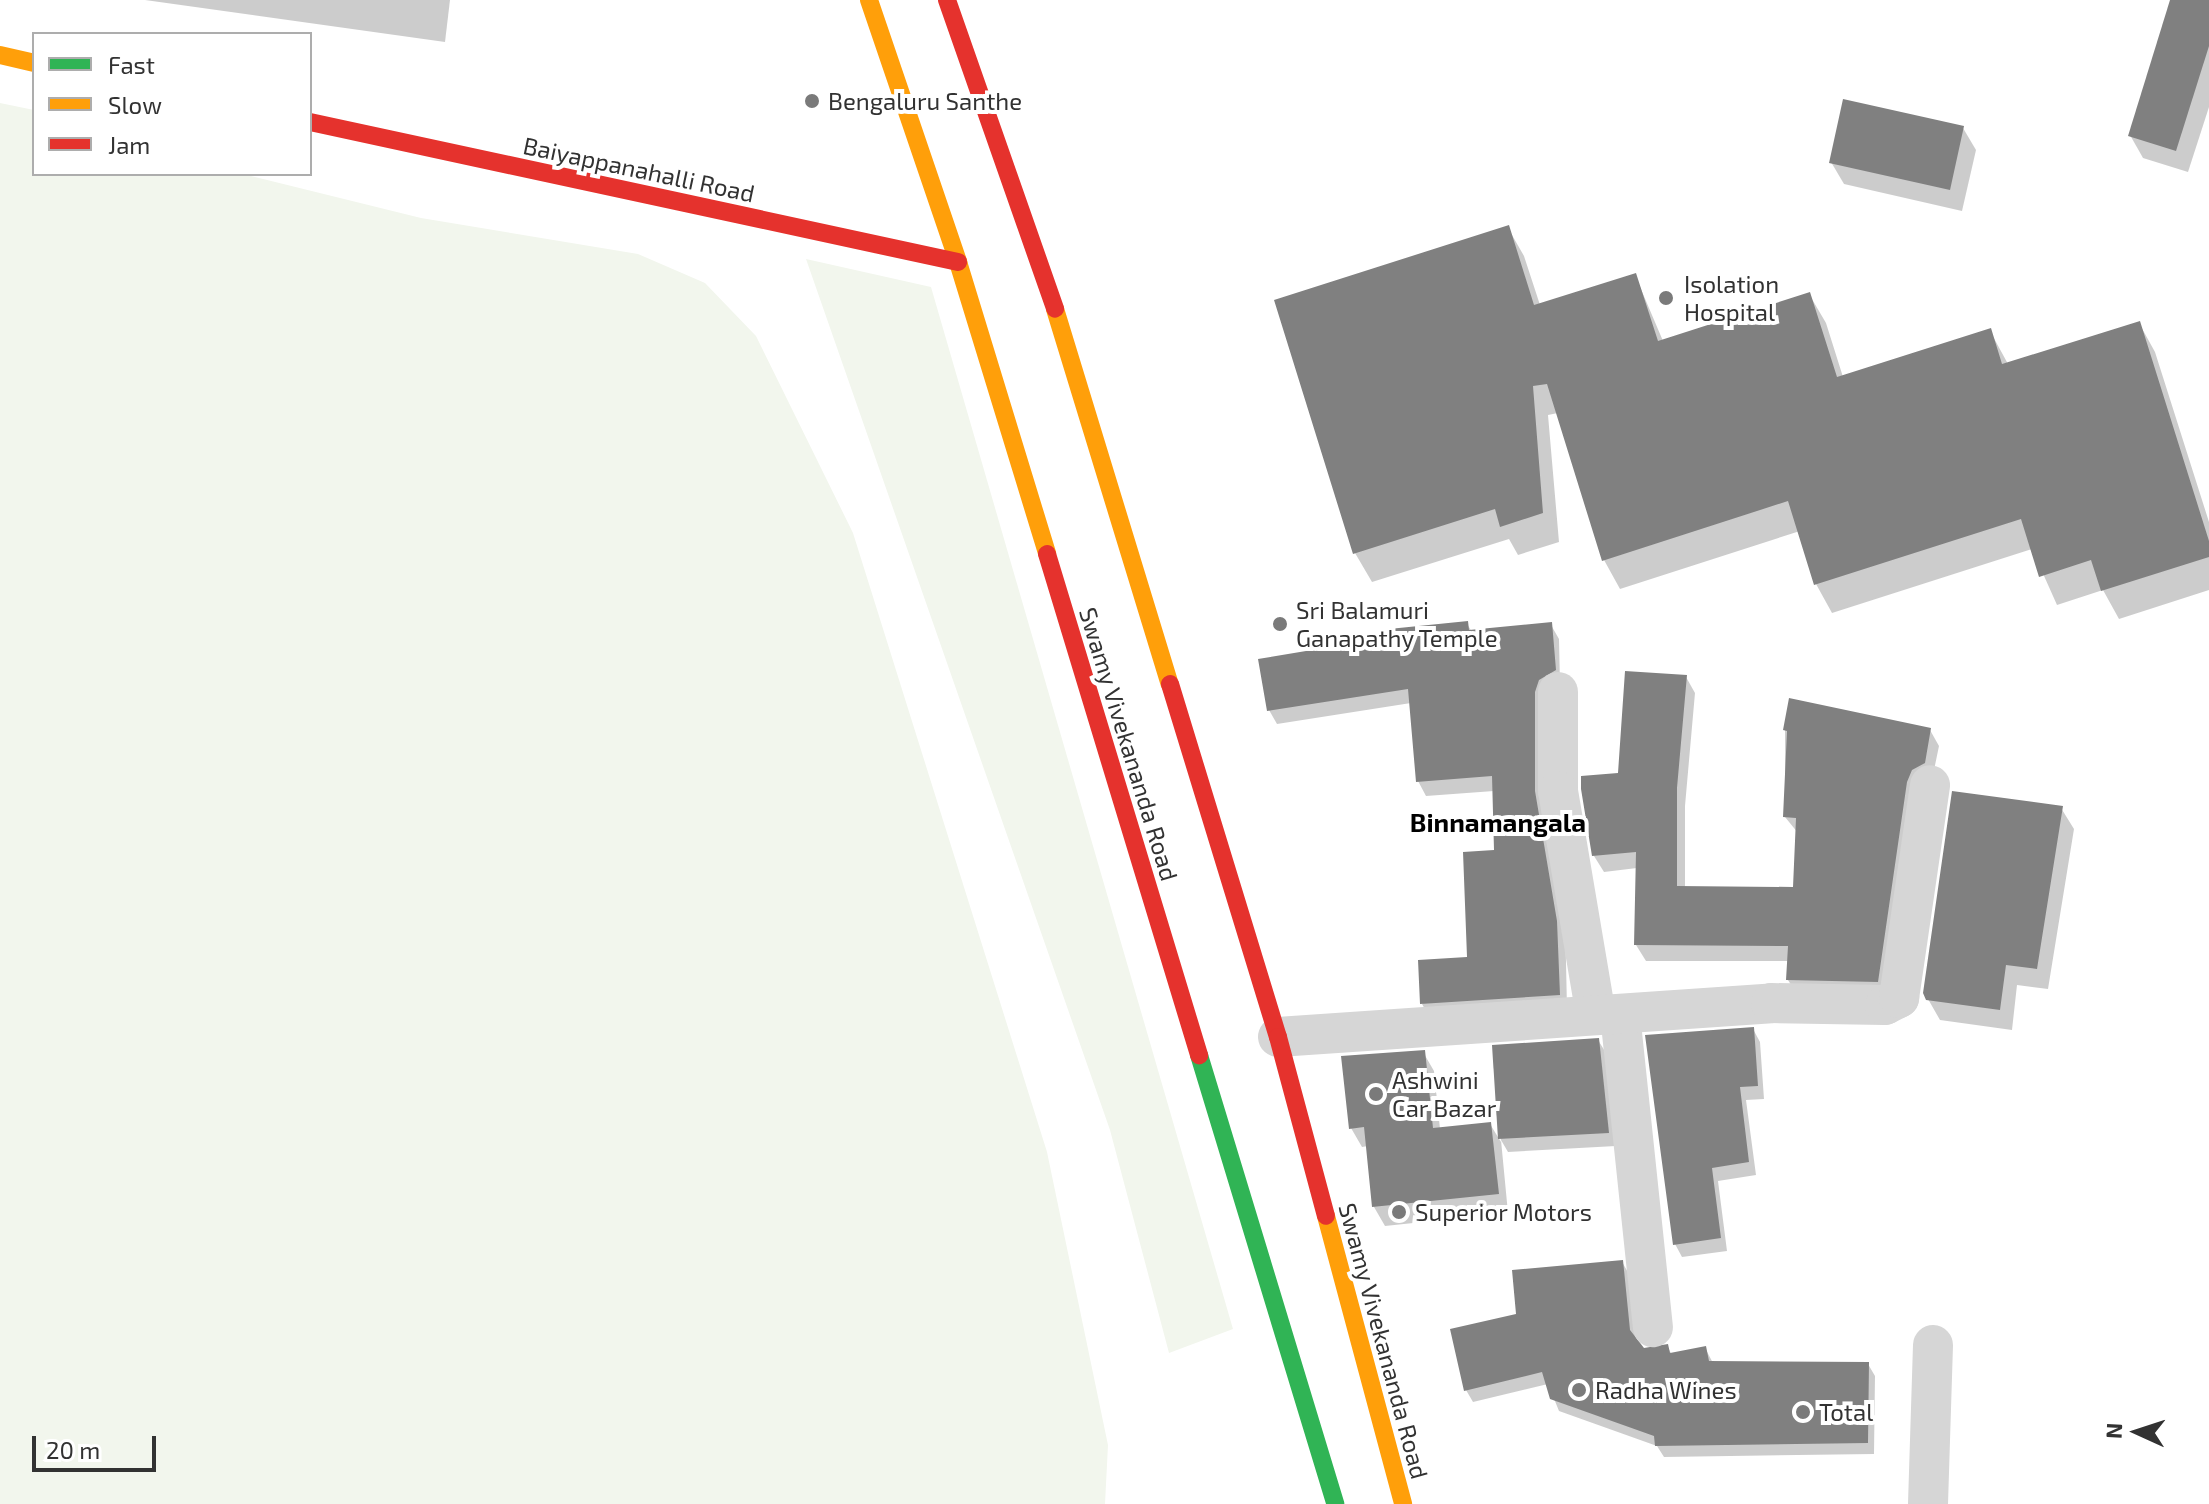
<!DOCTYPE html>
<html>
<head>
<meta charset="utf-8">
<style>
  body { margin:0 }
  #map { position:relative; width:2209px; height:1504px; overflow:hidden; background:#fff; font-family:"Exo 2",sans-serif }
  div>[style] { position:absolute }
  .green>* { inset:0; background:#f2f6ed }
  .shadow>* { inset:0; background:#0003 }
  .building>* { inset:0; background:#808080 }
  .street>* { height:40px; margin:-20px; padding:0 20px; transform-origin:20px; border-radius:20px; background:#d6d6d6 }
  .fast>* { height:18px; margin:-9px; padding:0 9px; transform-origin:9px; border-radius:9px; background:#30b455 }
  .slow>* { height:18px; margin:-9px; padding:0 9px; transform-origin:9px; border-radius:9px; background:#ff9f0a }
  .jam>* { height:18px; margin:-9px; padding:0 9px; transform-origin:9px; border-radius:9px; background:#e5322d }
  .dots>* { width:22px; height:22px; translate:-50% -50%; box-sizing:border-box; border:4px solid #fff; border-radius:50% }
  span { translate:-50% -50%; white-space:nowrap; text-align:center; line-height:1.15; -webkit-text-stroke:8px #fff; paint-order:stroke }
  .poi-label { font-size:24px; color:#323232 }
  .left { translate:0 -50%; text-align:left }
  .street-label { font-size:24px; color:#323232 }
  .neighbourhood-label { font-size:26px; color:#000; font-weight:700 }
  .legend { position:absolute; left:32px; top:32px; width:280px; height:144px; box-sizing:border-box; background:#fff; border:2px solid #adadad; margin:0; padding:10px 14px; list-style:none; font-size:24px; color:#323232 }
  .legend li { display:flex; align-items:center; gap:16px; height:40px }
  .legend b { width:40px; border:2px solid #adadad }
  .north { position:absolute; left:2097px; top:1392px; width:80px; height:80px; -webkit-text-stroke:6px #fff; paint-order:stroke; rotate:273deg; font-size:22px; font-weight:700; line-height:32px; text-align:center; color:#323232 }
  .north::after { content:''; display:block; margin:auto; width:28px; height:36px; background:#323232; clip-path:polygon(50% 0,100% 100%,50% 72%,0 100%) }
  .scale { position:absolute; left:32px; top:1436px; width:124px; height:36px; box-sizing:border-box; border:4px solid #323232; border-top:0; padding-left:10px; font-size:24px; line-height:28px; white-space:nowrap; color:#323232; -webkit-text-stroke:6px #fff; paint-order:stroke }
</style>
</head>
<body>
<div id="map">
  <div class="green">
    <i style="clip-path:polygon(0 103px,34px 110px,34px 174px,243px 174px,421px 218px,638px 254px,705px 283px,756px 336px,853px 533px,1047px 1152px,1108px 1445px,1105px 1504px,0 1504px)"></i>
    <i style="clip-path:polygon(806px 259px,931px 287px,1233px 1329px,1169px 1353px,1110px 1130px)"></i>
  </div>
  <div class="shadow">
    <i style="clip-path:polygon(145px 0,450px 0,445px 42px)"></i>
    <i style="clip-path:polygon(2172px 0,2209px 0,2209px 107px,2188px 172px,2143px 158px,2130px 135px)"></i>
    <i style="clip-path:polygon(1963px 128px,1976px 150px,1962px 211px,1844px 184px,1831px 162px)"></i>
    <i style="clip-path:polygon(1508px 228px,1524px 256px,1540px 305px,1635px 275px,1663px 341px,1809px 294px,1826px 323px,1843px 377px,1990px 331px,2008px 364px,2139px 323px,2155px 352px,2209px 522px,2209px 590px,2119px 619px,2103px 590px,2057px 605px,2032px 549px,1832px 613px,1816px 584px,1800px 531px,1620px 589px,1604px 560px,1558px 413px,1548px 415px,1559px 542px,1518px 555px,1509px 539px,1372px 582px,1355px 553px)"></i>
    <i style="clip-path:polygon(1467px 624px,1472px 632px,1551px 625px,1559px 639px,1567px 1008px,1430px 1018px,1422px 1004px,1469px 959px,1496px 852px,1494px 791px,1426px 796px,1418px 781px,1411px 703px,1277px 724px,1269px 710px)"></i>
    <i style="clip-path:polygon(1686px 677px,1695px 693px,1685px 806px,1685px 888px,1795px 889px,1798px 833px,1785px 817px,1785px 730px,1930px 730px,1939px 746px,1887px 997px,1798px 996px,1788px 980px,1789px 961px,1646px 961px,1636px 945px,1637px 868px,1604px 872px,1594px 856px,1619px 774px)"></i>
    <i style="clip-path:polygon(2061px 808px,2074px 829px,2048px 989px,2017px 985px,2012px 1030px,1940px 1020px,1928px 999px)"></i>
    <i style="clip-path:polygon(1753px 1029px,1760px 1042px,1764px 1099px,1746px 1100px,1756px 1175px,1718px 1181px,1727px 1251px,1682px 1257px,1675px 1244px)"></i>
    <i style="clip-path:polygon(1598px 1040px,1606px 1053px,1616px 1146px,1508px 1152px,1501px 1140px,1508px 1213px,1385px 1226px,1374px 1207px,1368px 1146px,1362px 1147px,1351px 1128px,1423px 1052px,1434px 1071px,1440px 1129px,1490px 1124px,1501px 1142px,1495px 1047px)"></i>
    <i style="clip-path:polygon(1622px 1262px,1629px 1274px,1636px 1340px,1644px 1350px,1667px 1346px,1672px 1355px,1705px 1348px,1713px 1363px,1868px 1364px,1875px 1376px,1874px 1454px,1664px 1457px,1657px 1446px,1559px 1411px,1548px 1384px,1473px 1402px,1466px 1390px,1518px 1315px)"></i>
  </div>
  <div class="building">
    <i style="clip-path:polygon(2170px 0,2209px 0,2209px 46px,2176px 151px,2128px 136px)"></i>
    <i style="clip-path:polygon(1843px 99px,1964px 126px,1950px 190px,1829px 163px)"></i>
    <i style="clip-path:polygon(1509px 225px,1534px 305px,1636px 273px,1658px 341px,1810px 292px,1837px 377px,1991px 328px,2002px 364px,2140px 321px,2209px 541px,2209px 557px,2101px 591px,2091px 560px,2039px 577px,2021px 519px,1814px 585px,1788px 501px,1602px 561px,1547px 384px,1533px 386px,1543px 513px,1500px 527px,1495px 509px,1353px 554px,1274px 300px)"></i>
    <i style="clip-path:polygon(1468px 621px,1469px 630px,1552px 622px,1556px 670px,1539px 680px,1535px 692px,1535px 791px,1557px 921px,1560px 995px,1420px 1004px,1418px 960px,1467px 957px,1463px 852px,1494px 850px,1492px 776px,1416px 782px,1408px 689px,1267px 711px,1258px 659px,1390px 637px,1389px 629px)"></i>
    <i style="clip-path:polygon(1625px 671px,1687px 675px,1677px 788px,1677px 886px,1793px 887px,1796px 818px,1783px 817px,1787px 731px,1783px 730px,1789px 698px,1931px 728px,1925px 763px,1912px 770px,1907px 782px,1878px 982px,1786px 980px,1788px 946px,1634px 945px,1636px 852px,1592px 856px,1581px 789px,1581px 776px,1618px 773px)"></i>
    <i style="clip-path:polygon(1952px 791px,2063px 806px,2037px 969px,2006px 965px,2000px 1010px,1926px 1000px,1923px 993px)"></i>
    <i style="clip-path:polygon(1754px 1027px,1758px 1086px,1740px 1087px,1749px 1162px,1712px 1168px,1721px 1238px,1673px 1245px,1645px 1035px)"></i>
    <i style="clip-path:polygon(1599px 1038px,1609px 1133px,1498px 1139px,1492px 1045px)"></i>
    <i style="clip-path:polygon(1425px 1050px,1433px 1128px,1491px 1122px,1499px 1194px,1372px 1207px,1364px 1127px,1349px 1129px,1341px 1056px)"></i>
    <i style="clip-path:polygon(1623px 1260px,1630px 1330px,1644px 1348px,1668px 1344px,1670px 1353px,1706px 1346px,1709px 1361px,1869px 1362px,1868px 1443px,1655px 1446px,1654px 1436px,1550px 1399px,1542px 1372px,1464px 1391px,1450px 1329px,1516px 1314px,1512px 1270px)"></i>
  </div>
  <div class="street">
    <i style="left:1558px;top:692px;width:99px;rotate:90deg"></i>
    <i style="left:1558px;top:791px;width:227px;rotate:80.4deg"></i>
    <i style="left:1620px;top:1014px;width:315px;rotate:84deg"></i>
    <i style="left:1278px;top:1037px;width:494px;rotate:-3.9deg"></i>
    <i style="left:1771px;top:1003px;width:114px;rotate:1deg"></i>
    <i style="left:1885px;top:1005px;width:16px;rotate:-27deg"></i>
    <i style="left:1899px;top:998px;width:215px;rotate:-81.7deg"></i>
    <i style="left:1928px;top:1504px;width:159px;rotate:-88.2deg"></i>
  </div>
  <div class="fast">
    <i style="left:1199px;top:1055px;width:469px;rotate:73.1deg"></i>
  </div>
  <div class="slow">
    <i style="left:869px;top:0;width:277px;rotate:71.2deg"></i>
    <i style="left:958px;top:262px;width:305px;rotate:73deg"></i>
    <i style="left:0;top:55px;width:35px;rotate:13deg"></i>
    <i style="left:1055px;top:309px;width:392px;rotate:73deg"></i>
    <i style="left:1326px;top:1216px;width:298px;rotate:75deg"></i>
  </div>
  <div class="jam">
    <i style="left:947px;top:0;width:327px;rotate:70.7deg"></i>
    <i style="left:310px;top:122px;width:663px;rotate:12.19deg"></i>
    <i style="left:1047px;top:554px;width:524px;rotate:73.12deg"></i>
    <i style="left:1170px;top:684px;width:369px;rotate:73deg"></i>
    <i style="left:1278px;top:1037px;width:185px;rotate:75deg"></i>
  </div>
  <div class="dots">
    <i style="left:812px;top:101px;background:#7a7a7a"></i>
    <i style="left:1666px;top:298px;background:#7a7a7a"></i>
    <i style="left:1280px;top:624px;background:#7a7a7a"></i>
    <i style="left:1376px;top:1094px;background:#7a7a7a"></i>
    <i style="left:1399px;top:1212px;background:#7a7a7a"></i>
    <i style="left:1579px;top:1390px;background:#7a7a7a"></i>
    <i style="left:1803px;top:1412px;background:#7a7a7a"></i>
  </div>
  <div class="poi-label">
    <span class="left" style="left:828px;top:101px">Bengaluru Santhe</span>
    <span class="left" style="left:1684px;top:298px">Isolation<br>Hospital</span>
    <span class="left" style="left:1296px;top:624px">Sri Balamuri<br>Ganapathy Temple</span>
    <span class="left" style="left:1392px;top:1094px">Ashwini<br>Car Bazar</span>
    <span class="left" style="left:1415px;top:1212px">Superior Motors</span>
    <span class="left" style="left:1595px;top:1390px">Radha Wines</span>
    <span class="left" style="left:1819px;top:1412px">Total</span>
  </div>
  <div class="street-label">
    <span style="left:639px;top:169px;rotate:12deg">Baiyappanahalli Road</span>
    <span style="left:1129px;top:744px;rotate:73deg">Swamy Vivekananda Road</span>
    <span style="left:1384px;top:1341px;rotate:75deg">Swamy Vivekananda Road</span>
  </div>
  <div class="neighbourhood-label">
    <span style="left:1498px;top:822px">Binnamangala</span>
  </div>
  <ul class="legend">
  <li><b style="height:10px;background:#30b455"></b>Fast</li>
  <li><b style="height:10px;background:#ff9f0a"></b>Slow</li>
  <li><b style="height:10px;background:#e5322d"></b>Jam</li>
  </ul>
  <div class="north">N</div>
  <div class="scale">20 m</div>
</div>
</body>
</html>
